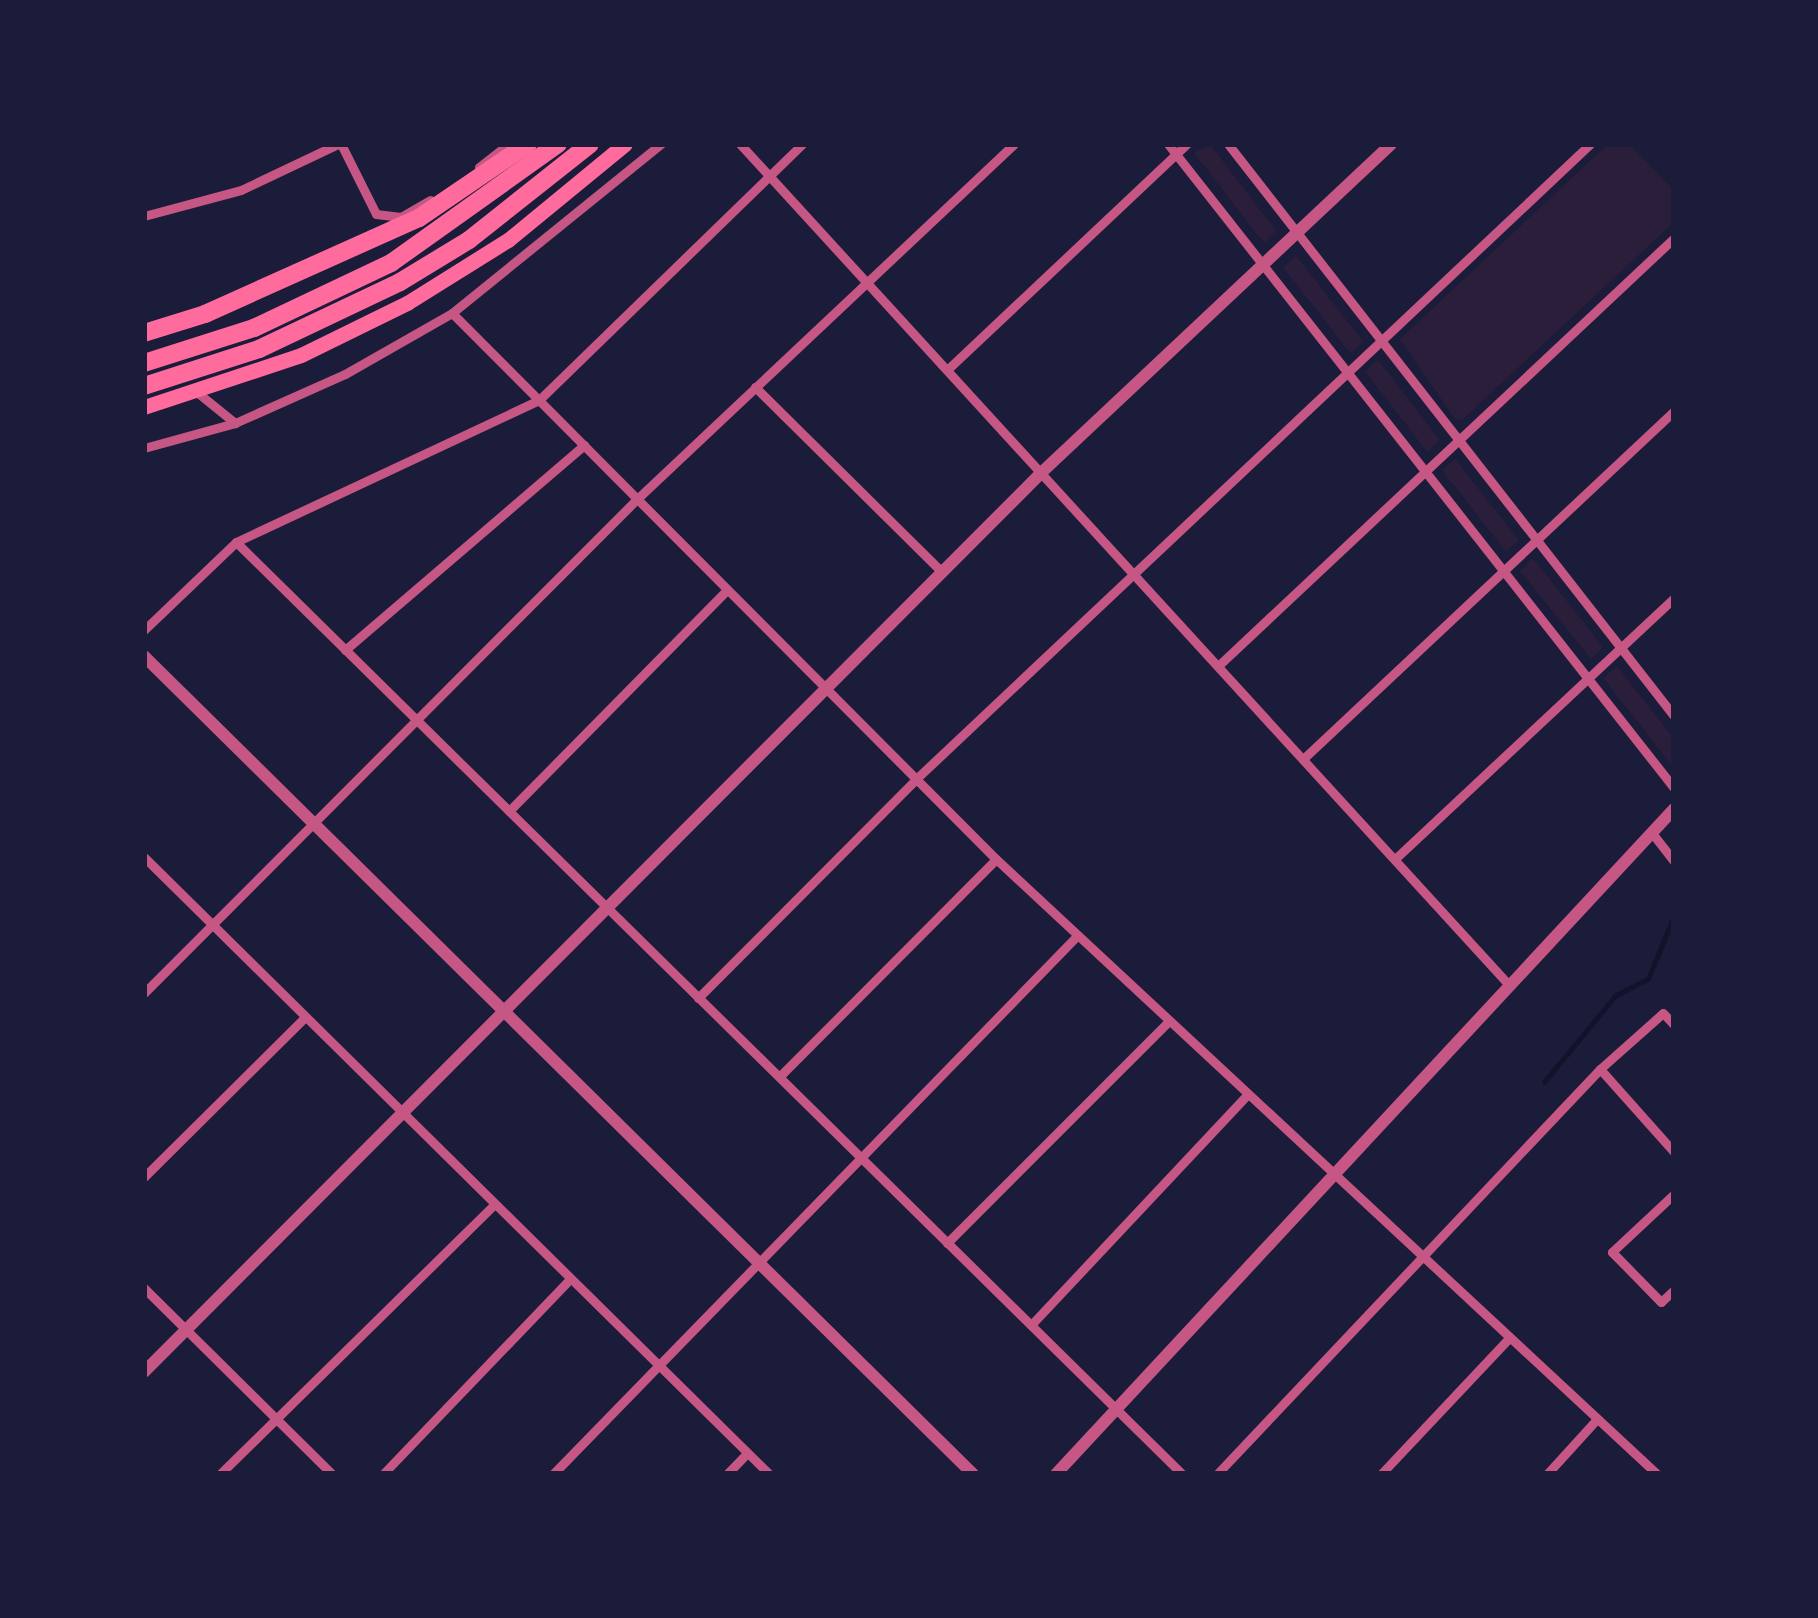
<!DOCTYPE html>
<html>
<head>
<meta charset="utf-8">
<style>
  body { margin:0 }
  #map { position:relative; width:1818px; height:1618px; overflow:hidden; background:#1b1b3a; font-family:"Varela Round",sans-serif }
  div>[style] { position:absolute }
  .green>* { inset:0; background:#2a1e3b }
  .stream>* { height:4.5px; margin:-2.25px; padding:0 2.25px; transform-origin:2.25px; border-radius:2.25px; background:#12122b }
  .minor>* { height:9px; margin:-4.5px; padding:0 4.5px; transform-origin:4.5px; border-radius:4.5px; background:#c65784 }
  .tertiary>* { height:12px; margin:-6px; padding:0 6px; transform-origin:6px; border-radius:6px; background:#c65784 }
  .trunk>* { height:15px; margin:-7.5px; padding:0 7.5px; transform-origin:7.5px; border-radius:7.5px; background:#ff6b9d }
  .motorway>* { height:18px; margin:-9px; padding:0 9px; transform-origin:9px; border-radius:9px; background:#ff6b9d }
  span { translate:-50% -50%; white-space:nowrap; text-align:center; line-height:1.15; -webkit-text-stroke:10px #1b1b3a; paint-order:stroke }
  .frame { position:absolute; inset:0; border:147px solid #1b1b3a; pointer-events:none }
</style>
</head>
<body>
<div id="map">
  <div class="green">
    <i style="clip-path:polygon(1210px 144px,1276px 231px,1264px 243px,1194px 153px)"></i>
    <i style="clip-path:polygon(1608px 144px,1629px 144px,1674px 190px,1674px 222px,1462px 420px,1455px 419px,1400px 339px)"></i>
    <i style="clip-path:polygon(1296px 256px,1363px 341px,1351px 354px,1283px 267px)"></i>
    <i style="clip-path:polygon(1378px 360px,1440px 440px,1427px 452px,1365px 371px)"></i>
    <i style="clip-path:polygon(1455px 459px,1519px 540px,1506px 552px,1442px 470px)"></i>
    <i style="clip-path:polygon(1533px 558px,1603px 647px,1591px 659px,1520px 571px)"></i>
    <i style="clip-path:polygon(1617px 666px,1674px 739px,1674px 768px,1603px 678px)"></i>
  </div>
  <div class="stream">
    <i style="left:1544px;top:1082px;width:113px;rotate:-50.4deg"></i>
    <i style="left:1616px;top:995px;width:36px;rotate:-27deg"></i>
    <i style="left:1648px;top:979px;width:68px;rotate:-67.6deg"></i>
  </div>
  <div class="minor">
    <i style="left:341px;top:144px;width:78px;rotate:63.4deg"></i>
    <i style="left:376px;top:214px;width:25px;rotate:7deg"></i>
    <i style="left:401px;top:217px;width:34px;rotate:-30deg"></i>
    <i style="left:740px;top:144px;width:1141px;rotate:47.56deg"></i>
    <i style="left:1168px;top:144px;width:819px;rotate:51.84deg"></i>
    <i style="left:1228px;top:144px;width:725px;rotate:52.06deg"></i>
    <i style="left:479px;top:167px;width:37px;rotate:-38deg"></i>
    <i style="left:144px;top:216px;width:100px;rotate:-15deg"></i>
    <i style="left:241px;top:190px;width:107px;rotate:-25.4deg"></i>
    <i style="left:452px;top:313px;width:771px;rotate:45.11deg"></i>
    <i style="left:996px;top:859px;width:903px;rotate:42.94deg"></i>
    <i style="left:948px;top:369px;width:328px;rotate:-43.3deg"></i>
    <i style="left:755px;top:387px;width:263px;rotate:44.7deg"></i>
    <i style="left:198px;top:393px;width:48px;rotate:39deg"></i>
    <i style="left:144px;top:448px;width:94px;rotate:-15.4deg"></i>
    <i style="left:235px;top:423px;width:120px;rotate:-24deg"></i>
    <i style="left:345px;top:374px;width:123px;rotate:-29.7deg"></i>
    <i style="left:452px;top:313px;width:269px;rotate:-39deg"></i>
    <i style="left:236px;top:542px;width:1328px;rotate:44.57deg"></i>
    <i style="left:144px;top:630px;width:127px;rotate:-43.7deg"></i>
    <i style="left:236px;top:542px;width:335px;rotate:-25.1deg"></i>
    <i style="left:539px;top:400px;width:367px;rotate:-44.2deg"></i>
    <i style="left:345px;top:650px;width:315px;rotate:-40.6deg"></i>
    <i style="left:1218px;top:666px;width:625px;rotate:-43.19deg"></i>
    <i style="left:1303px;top:759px;width:509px;rotate:-43.17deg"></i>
    <i style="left:509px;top:811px;width:310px;rotate:-45.4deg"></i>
    <i style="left:1652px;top:833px;width:36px;rotate:52deg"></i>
    <i style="left:144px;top:857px;width:878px;rotate:44.63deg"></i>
    <i style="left:1396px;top:858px;width:381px;rotate:-43.1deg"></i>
    <i style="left:144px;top:993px;width:698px;rotate:-45.06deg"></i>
    <i style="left:637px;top:499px;width:518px;rotate:-43.28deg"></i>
    <i style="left:698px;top:998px;width:309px;rotate:-45.1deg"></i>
    <i style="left:916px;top:779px;width:926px;rotate:-43.29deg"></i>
    <i style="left:1600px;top:1069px;width:111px;rotate:48.3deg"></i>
    <i style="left:780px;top:1076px;width:306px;rotate:-45.1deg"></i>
    <i style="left:144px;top:1177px;width:226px;rotate:-44.8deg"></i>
    <i style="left:1674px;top:1194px;width:85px;rotate:136.9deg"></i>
    <i style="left:1612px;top:1252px;width:70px;rotate:45.6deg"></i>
    <i style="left:1661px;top:1302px;width:18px;rotate:-43deg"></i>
    <i style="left:947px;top:1243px;width:313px;rotate:-45deg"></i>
    <i style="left:144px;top:1288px;width:264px;rotate:44.7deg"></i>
    <i style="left:1031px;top:1325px;width:314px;rotate:-46.8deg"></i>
    <i style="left:220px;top:1474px;width:385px;rotate:-44.5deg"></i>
    <i style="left:383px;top:1474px;width:270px;rotate:-46.2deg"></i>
    <i style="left:553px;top:1474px;width:751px;rotate:-45.76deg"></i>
    <i style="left:727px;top:1474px;width:29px;rotate:-46deg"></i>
    <i style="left:1217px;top:1474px;width:557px;rotate:-46.6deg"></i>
    <i style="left:1600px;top:1069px;width:84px;rotate:-41.6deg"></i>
    <i style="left:1663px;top:1013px;width:16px;rotate:47deg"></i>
    <i style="left:1381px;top:1474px;width:187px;rotate:-46.7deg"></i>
    <i style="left:1547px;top:1474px;width:74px;rotate:-47.7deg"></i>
  </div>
  <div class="tertiary">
    <i style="left:144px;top:656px;width:1165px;rotate:44.62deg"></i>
    <i style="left:144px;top:1372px;width:1270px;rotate:-45.06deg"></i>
    <i style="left:1041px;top:473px;width:480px;rotate:-43.2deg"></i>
    <i style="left:1056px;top:1474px;width:908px;rotate:-47.1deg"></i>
  </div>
  <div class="trunk">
    <i style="left:144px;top:407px;width:165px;rotate:-18.3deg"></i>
    <i style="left:301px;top:355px;width:118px;rotate:-26.1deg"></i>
    <i style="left:407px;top:303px;width:119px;rotate:-32deg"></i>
    <i style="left:508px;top:240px;width:151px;rotate:-39.4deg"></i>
  </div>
  <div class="motorway">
    <i style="left:144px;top:333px;width:64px;rotate:-17.3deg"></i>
    <i style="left:205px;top:314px;width:235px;rotate:-24.2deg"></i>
    <i style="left:419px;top:218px;width:132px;rotate:-34.2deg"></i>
    <i style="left:144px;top:363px;width:115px;rotate:-17.7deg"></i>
    <i style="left:254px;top:328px;width:152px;rotate:-25.4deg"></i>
    <i style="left:391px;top:263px;width:205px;rotate:-35.5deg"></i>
    <i style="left:144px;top:386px;width:121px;rotate:-17.8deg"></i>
    <i style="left:259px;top:349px;width:156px;rotate:-25.4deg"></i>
    <i style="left:400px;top:282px;width:81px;rotate:-31.3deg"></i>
    <i style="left:469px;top:240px;width:154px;rotate:-38.4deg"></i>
  </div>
  <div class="frame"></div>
</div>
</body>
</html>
